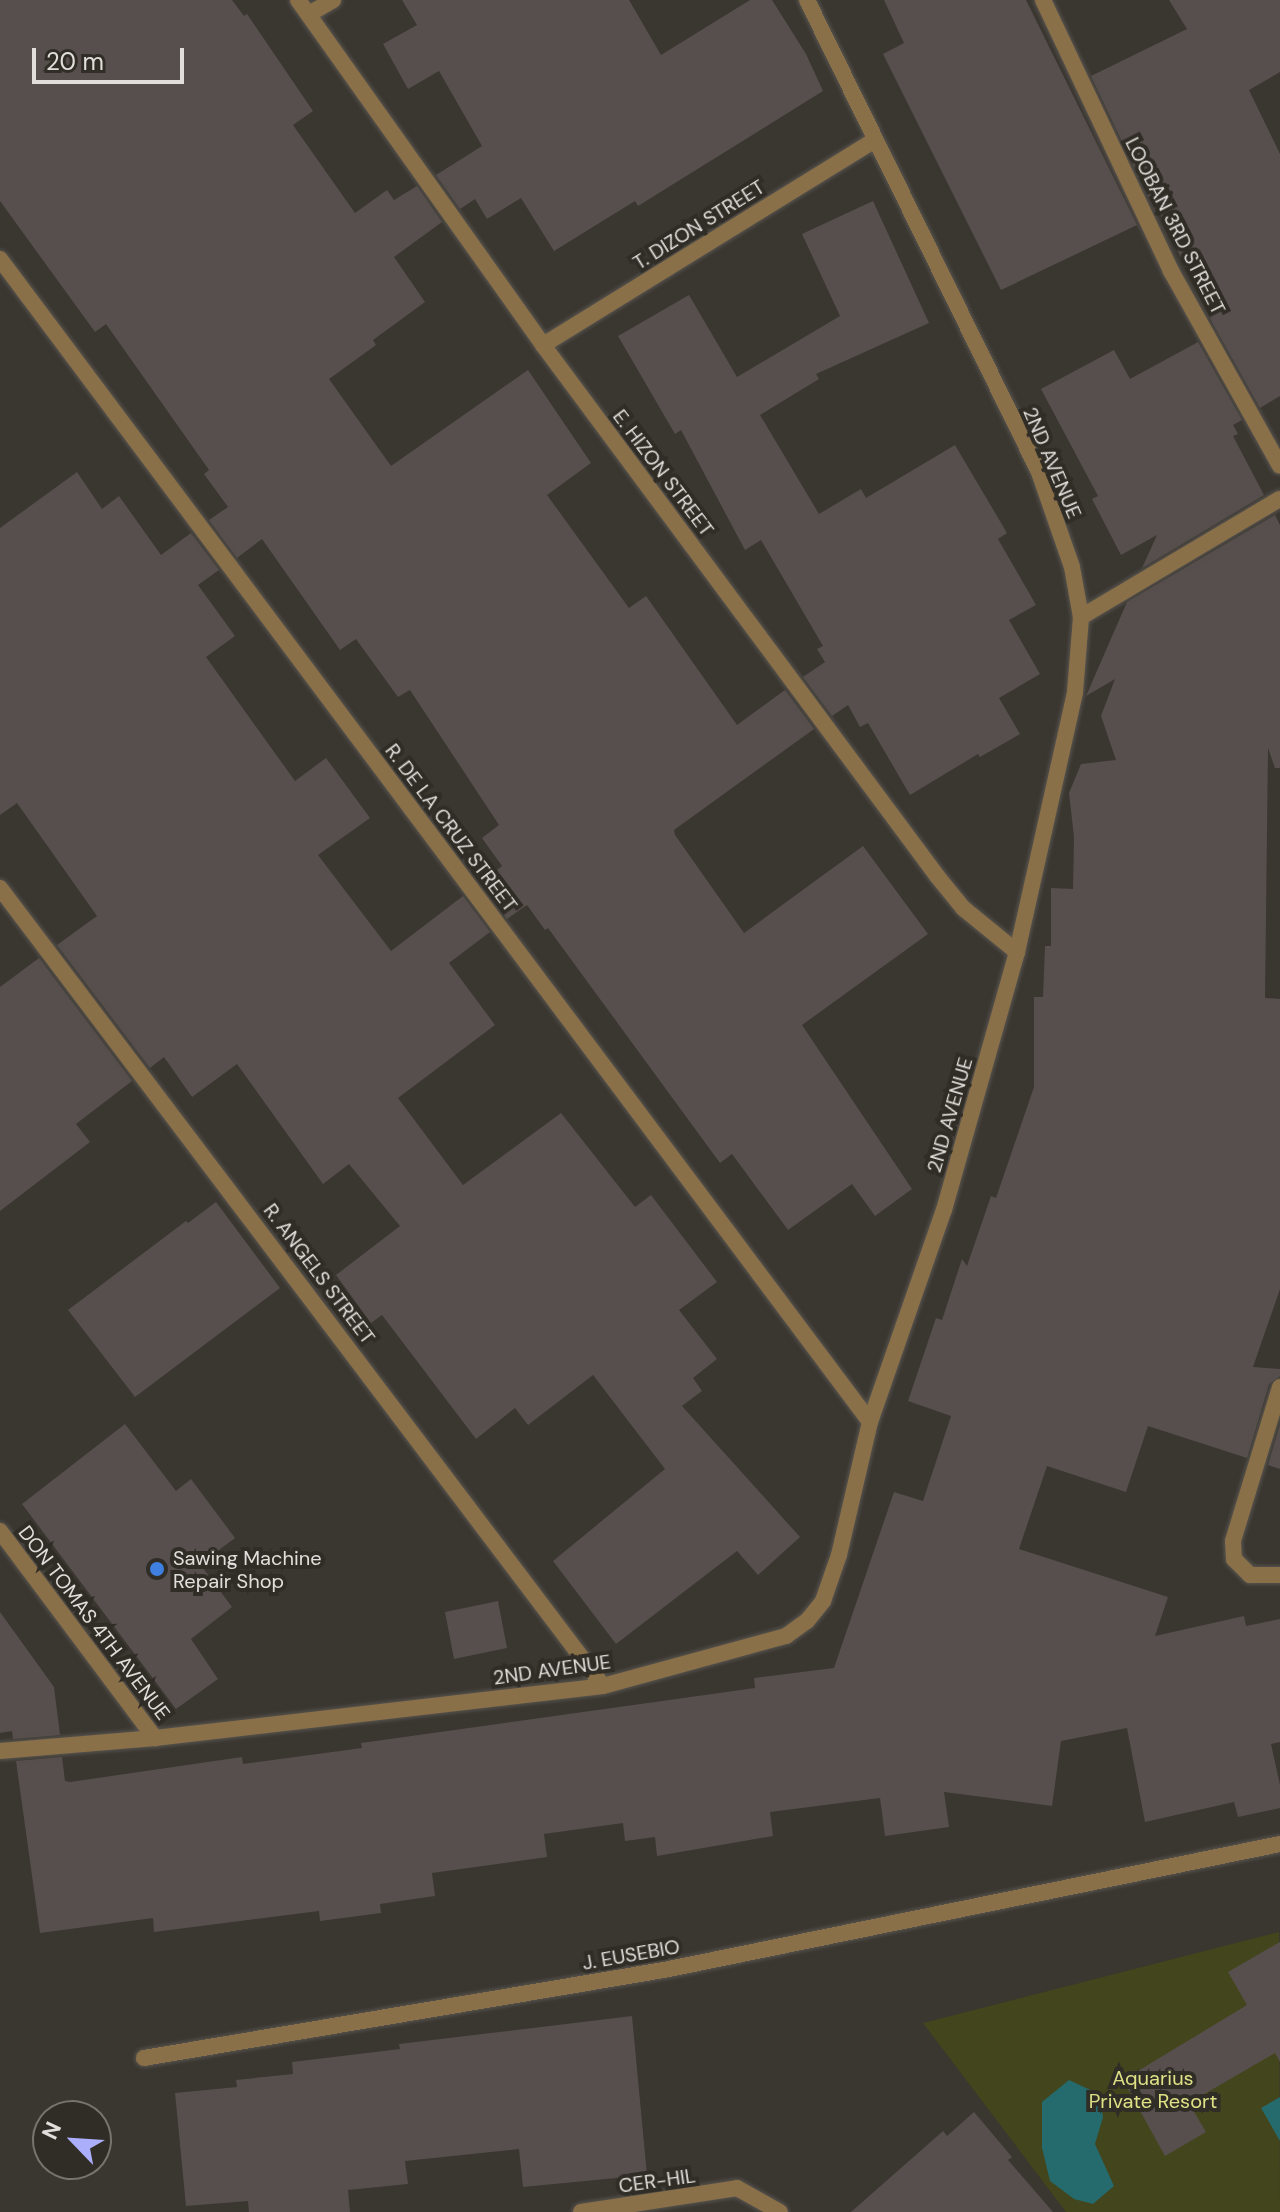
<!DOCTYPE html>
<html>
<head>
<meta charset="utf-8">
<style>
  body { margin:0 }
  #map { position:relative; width:1280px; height:2212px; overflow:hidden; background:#3a3630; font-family:"DM Sans",sans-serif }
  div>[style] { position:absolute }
  .green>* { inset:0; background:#43451c }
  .water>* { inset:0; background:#256a6d }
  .building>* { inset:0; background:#574f4d }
  .roads { filter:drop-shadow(0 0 2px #58544f) drop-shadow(0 0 2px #58544f) }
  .minor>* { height:16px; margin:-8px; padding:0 8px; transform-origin:8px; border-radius:8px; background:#8a7048 }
  .dots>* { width:22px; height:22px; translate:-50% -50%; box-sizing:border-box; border:4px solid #302c26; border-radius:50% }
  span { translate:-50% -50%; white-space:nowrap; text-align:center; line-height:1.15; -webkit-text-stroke:8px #302c26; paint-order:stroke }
  .street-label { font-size:20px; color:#e1dedb }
  .poi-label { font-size:20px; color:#e1dedb }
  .left { translate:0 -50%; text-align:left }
  .park-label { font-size:20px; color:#dde085 }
  .north { position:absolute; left:32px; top:2100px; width:80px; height:80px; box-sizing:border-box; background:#302c26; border:2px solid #77736e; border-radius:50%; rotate:295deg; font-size:22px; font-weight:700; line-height:32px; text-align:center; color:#e1dedb }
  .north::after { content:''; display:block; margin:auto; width:28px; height:36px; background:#abaffb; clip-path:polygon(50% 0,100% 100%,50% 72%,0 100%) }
  .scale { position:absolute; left:32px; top:48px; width:152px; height:36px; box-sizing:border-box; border:4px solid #e1dedb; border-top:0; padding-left:10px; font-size:24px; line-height:28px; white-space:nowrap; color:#e1dedb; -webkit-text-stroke:6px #302c26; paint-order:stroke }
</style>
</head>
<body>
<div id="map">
  <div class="green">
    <i style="clip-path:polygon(1279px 1932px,1280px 2212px,1066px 2212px,923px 2023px)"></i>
  </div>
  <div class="water">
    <i style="clip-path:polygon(1069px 2080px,1099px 2094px,1103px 2117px,1095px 2144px,1114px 2186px,1093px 2204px,1074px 2199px,1050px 2181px,1042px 2148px,1042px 2102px)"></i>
    <i style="clip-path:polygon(1280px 2097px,1280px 2141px,1261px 2108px)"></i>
  </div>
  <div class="building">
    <i style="clip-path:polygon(0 0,232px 0,244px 16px,247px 14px,313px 111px,293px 125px,355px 213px,387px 190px,394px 200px,417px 186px,442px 222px,394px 257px,425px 302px,373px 340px,376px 345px,329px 379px,391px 466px,528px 370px,591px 463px,547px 495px,629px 608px,646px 596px,737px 725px,785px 690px,814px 729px,674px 830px,675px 835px,744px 933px,863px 846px,928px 934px,802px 1025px,912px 1189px,875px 1216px,852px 1184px,788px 1230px,732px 1154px,720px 1163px,548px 928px,545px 930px,527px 905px,507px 919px,480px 883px,502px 866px,482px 838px,499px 825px,410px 690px,398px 697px,356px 639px,340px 650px,262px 539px,237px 558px,209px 520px,228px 507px,204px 474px,209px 470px,106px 324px,95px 332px,0 201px)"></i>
    <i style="clip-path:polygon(402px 0,629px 0,661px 55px,750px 0,772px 0,806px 54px,823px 91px,638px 206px,635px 201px,554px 251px,521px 198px,487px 219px,475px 199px,460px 209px,436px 175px,482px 146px,439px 71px,408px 89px,383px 44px,417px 25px)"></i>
    <i style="clip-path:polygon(884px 0,1026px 0,1137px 225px,1001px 290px,883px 54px,904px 43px)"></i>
    <i style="clip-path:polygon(1169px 0,1280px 0,1280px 72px,1249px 90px,1280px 154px,1280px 396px,1260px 408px,1213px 324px,1160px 214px,1157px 215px,1091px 76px,1187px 29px)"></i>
    <i style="clip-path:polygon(873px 201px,929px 323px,816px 374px,819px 379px,760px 415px,819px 514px,861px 489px,866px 498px,955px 445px,1007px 533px,998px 539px,1036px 605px,1009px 620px,1040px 674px,999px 698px,1020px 734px,980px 757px,978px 754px,910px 795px,868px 723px,860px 727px,848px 705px,832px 716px,803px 677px,825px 662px,817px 649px,823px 646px,761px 540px,745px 550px,681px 430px,675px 434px,618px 336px,689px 295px,737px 377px,840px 316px,802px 234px)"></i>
    <i style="clip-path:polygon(1198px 342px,1242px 420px,1233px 425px,1238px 434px,1233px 436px,1264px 495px,1142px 568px,1157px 535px,1121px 555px,1092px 499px,1098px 496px,1041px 389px,1114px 350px,1130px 379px)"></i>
    <i style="clip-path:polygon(77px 472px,102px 509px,119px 496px,161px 555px,191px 533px,219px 570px,198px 585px,235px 636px,206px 657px,295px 781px,326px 758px,370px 818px,318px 855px,391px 951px,463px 896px,490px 932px,449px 963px,495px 1025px,398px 1098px,463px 1185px,561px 1113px,635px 1207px,651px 1195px,717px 1282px,679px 1310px,717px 1359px,693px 1378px,702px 1391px,682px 1406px,800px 1537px,758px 1575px,737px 1551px,616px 1644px,553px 1561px,665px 1469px,593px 1375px,528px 1425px,515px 1408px,476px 1439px,382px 1315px,371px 1323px,336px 1275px,400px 1226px,349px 1164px,323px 1184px,237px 1064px,192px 1097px,164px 1057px,150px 1068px,57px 945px,97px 916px,17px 803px,0 815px,0 528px)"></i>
    <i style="clip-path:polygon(1275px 515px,1280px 525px,1280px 768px,1275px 768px,1268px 748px,1265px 998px,1280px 999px,1280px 1289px,1253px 1367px,1280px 1369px,1280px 1376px,1269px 1384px,1247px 1458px,1148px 1426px,1126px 1492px,1047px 1466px,1019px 1549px,1168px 1597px,1155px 1636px,1244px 1616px,1246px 1626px,1280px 1619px,1280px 1742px,1271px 1744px,1280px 1785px,1280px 1808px,1238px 1817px,1234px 1802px,1145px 1822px,1127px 1728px,1061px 1741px,1052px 1806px,944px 1792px,949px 1827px,885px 1836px,880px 1798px,770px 1812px,773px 1836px,657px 1856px,655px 1837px,625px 1841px,623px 1823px,544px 1834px,547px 1857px,432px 1873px,435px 1896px,380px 1904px,381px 1913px,320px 1921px,319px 1911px,154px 1932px,153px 1918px,40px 1933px,16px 1761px,62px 1757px,65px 1781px,70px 1782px,242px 1757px,243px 1764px,362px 1748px,361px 1743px,755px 1688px,754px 1678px,834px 1668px,894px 1492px,923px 1501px,951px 1416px,908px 1401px,936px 1318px,942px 1320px,962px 1259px,967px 1266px,991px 1196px,996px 1198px,1034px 1087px,1034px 997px,1043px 997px,1045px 946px,1051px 946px,1051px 888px,1073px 889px,1074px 837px,1069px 793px,1081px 764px,1116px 760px,1101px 716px,1115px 679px,1086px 696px,1127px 602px)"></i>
    <i style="clip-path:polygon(39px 958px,132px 1081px,76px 1124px,90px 1142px,0 1211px,0 987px)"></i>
    <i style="clip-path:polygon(216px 1202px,280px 1288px,135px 1397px,68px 1310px,186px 1221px,188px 1223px)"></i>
    <i style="clip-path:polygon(125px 1424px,176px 1491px,191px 1479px,235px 1538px,200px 1564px,232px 1607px,191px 1639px,218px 1679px,176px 1709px,22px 1504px)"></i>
    <i style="clip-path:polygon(1280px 1425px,1280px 1469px,1268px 1465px)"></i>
    <i style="clip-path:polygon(498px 1601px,507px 1648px,454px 1659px,445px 1612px)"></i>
    <i style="clip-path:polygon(0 1612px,54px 1687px,60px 1735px,13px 1739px,12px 1731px,0 1733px)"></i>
    <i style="clip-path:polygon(1280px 1942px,1280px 2062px,1275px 2053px,1189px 2103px,1206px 2132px,1165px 2156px,1123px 2080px,1247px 2005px,1228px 1972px)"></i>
    <i style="clip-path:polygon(632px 2016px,647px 2175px,523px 2187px,519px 2149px,405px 2161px,408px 2184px,348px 2190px,350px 2212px,249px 2212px,248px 2201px,186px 2206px,175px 2093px,237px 2087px,236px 2080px,293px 2074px,292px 2062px,400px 2049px,399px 2044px)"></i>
    <i style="clip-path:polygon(974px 2112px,1012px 2157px,1008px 2160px,1053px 2212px,851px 2212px,943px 2131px,947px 2136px)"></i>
  </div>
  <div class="roads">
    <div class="minor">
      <i style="left:298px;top:0;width:423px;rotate:54.6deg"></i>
      <i style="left:543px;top:345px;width:661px;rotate:53.42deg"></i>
      <i style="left:937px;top:876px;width:41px;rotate:50.9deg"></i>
      <i style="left:963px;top:908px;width:70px;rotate:39.2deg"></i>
      <i style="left:1043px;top:0;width:300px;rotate:64.7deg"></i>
      <i style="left:1171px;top:271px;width:223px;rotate:60.8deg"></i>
      <i style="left:309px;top:14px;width:28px;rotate:-30deg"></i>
      <i style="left:0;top:259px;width:1452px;rotate:53.2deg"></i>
      <i style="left:543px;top:345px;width:390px;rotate:-31.7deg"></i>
      <i style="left:1081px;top:617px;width:231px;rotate:-30.7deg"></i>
      <i style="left:0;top:888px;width:1000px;rotate:52.92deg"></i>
      <i style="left:1280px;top:1387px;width:161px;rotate:107deg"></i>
      <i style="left:1233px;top:1541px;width:18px;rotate:87deg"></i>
      <i style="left:1234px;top:1559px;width:23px;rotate:45deg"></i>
      <i style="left:1250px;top:1575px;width:30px"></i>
      <i style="left:0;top:1531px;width:259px;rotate:53.2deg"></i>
      <i style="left:0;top:1751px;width:156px;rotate:-4.8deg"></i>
      <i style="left:155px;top:1738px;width:451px;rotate:-6.6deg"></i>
      <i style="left:603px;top:1686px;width:190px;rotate:-15.3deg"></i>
      <i style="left:786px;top:1636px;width:26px;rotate:-36deg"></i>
      <i style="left:807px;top:1621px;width:26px;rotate:-51deg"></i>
      <i style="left:823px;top:1601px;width:49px;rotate:-70.8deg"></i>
      <i style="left:839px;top:1555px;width:137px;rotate:-76.9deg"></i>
      <i style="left:870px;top:1422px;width:225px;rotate:-70.8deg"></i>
      <i style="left:944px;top:1210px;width:268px;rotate:-74.2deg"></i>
      <i style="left:1017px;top:952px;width:266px;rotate:-77.4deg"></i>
      <i style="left:1075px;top:692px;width:75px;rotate:-85.4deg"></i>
      <i style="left:1081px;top:617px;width:51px;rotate:-100.2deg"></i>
      <i style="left:1072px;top:567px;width:101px;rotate:-109.2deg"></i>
      <i style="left:1039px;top:472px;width:526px;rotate:-116.18deg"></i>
      <i style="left:144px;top:2058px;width:527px;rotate:-9.61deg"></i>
      <i style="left:664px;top:1970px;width:629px;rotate:-11.56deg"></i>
      <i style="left:581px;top:2212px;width:158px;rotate:-8.7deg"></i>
      <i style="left:737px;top:2188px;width:49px;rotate:29.2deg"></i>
    </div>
  </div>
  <div class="dots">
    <i style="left:157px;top:1569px;background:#3f7fe0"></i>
  </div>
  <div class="street-label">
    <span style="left:699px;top:225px;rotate:-32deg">T. DIZON STREET</span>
    <span style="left:1175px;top:226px;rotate:63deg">LOOBAN 3RD STREET</span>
    <span style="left:1052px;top:463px;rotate:67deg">2ND AVENUE</span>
    <span style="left:663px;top:473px;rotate:53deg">E. HIZON STREET</span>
    <span style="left:451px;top:828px;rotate:53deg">R. DE LA CRUZ STREET</span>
    <span style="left:950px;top:1115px;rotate:-74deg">2ND AVENUE</span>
    <span style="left:319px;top:1274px;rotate:53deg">R. ANGELS STREET</span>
    <span style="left:94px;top:1623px;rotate:53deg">DON TOMAS 4TH AVENUE</span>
    <span style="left:552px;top:1670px;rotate:-8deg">2ND AVENUE</span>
    <span style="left:631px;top:1955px;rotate:-10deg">J. EUSEBIO</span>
    <span style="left:657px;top:2181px;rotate:-8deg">CER-HIL</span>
  </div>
  <div class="poi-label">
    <span class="left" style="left:173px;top:1570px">Sawing Machine<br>Repair Shop</span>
  </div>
  <div class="park-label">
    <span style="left:1153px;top:2090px">Aquarius<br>Private Resort</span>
  </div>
  <div class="north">N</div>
  <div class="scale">20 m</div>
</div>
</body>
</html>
